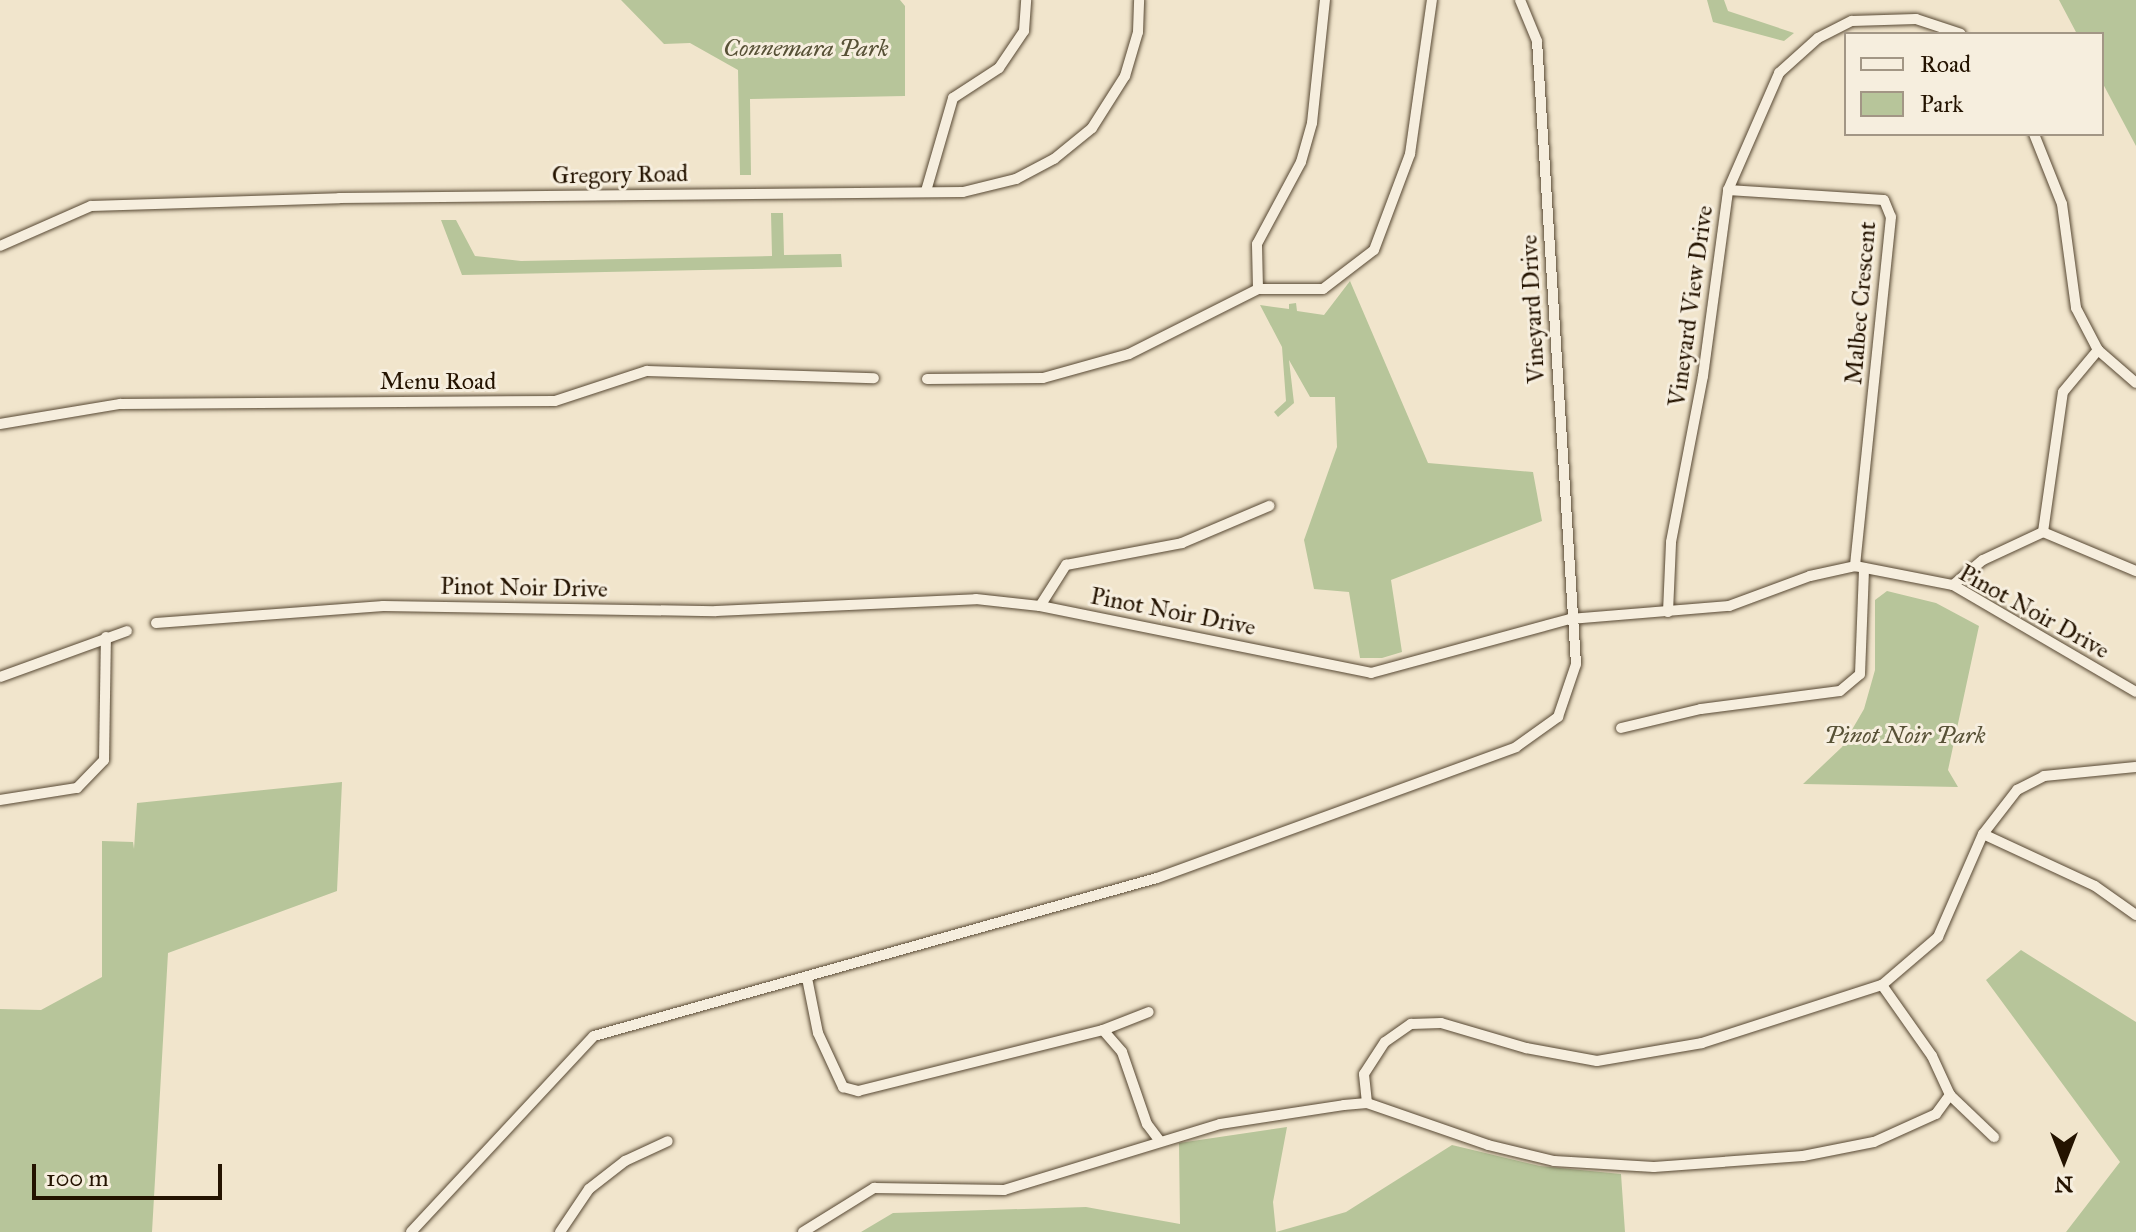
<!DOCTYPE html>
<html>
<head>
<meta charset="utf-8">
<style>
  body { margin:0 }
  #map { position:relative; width:2136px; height:1232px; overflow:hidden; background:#f1e5cc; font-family:"IM FELL Great Primer",serif }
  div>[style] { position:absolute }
  .green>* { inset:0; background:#b7c59a }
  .roads { filter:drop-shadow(0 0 2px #574833) drop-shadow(0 0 2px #574833) }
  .street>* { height:10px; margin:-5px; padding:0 5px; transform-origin:5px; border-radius:5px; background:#f6eede }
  span { translate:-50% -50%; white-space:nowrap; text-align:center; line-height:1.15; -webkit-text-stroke:6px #f6eede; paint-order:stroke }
  .park-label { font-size:24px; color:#575136; font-style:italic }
  .street-label { font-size:24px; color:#241300 }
  .legend { position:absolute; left:1844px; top:32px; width:260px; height:104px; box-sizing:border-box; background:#f6eede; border:2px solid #a29685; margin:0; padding:10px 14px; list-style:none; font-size:24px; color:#241300 }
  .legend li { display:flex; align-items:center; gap:16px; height:40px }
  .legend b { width:40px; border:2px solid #a29685 }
  .north { position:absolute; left:2024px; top:1120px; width:80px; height:80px; -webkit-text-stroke:6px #f6eede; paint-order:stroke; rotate:180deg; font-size:22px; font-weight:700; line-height:32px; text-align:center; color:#241300 }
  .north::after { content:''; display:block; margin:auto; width:28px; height:36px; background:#241300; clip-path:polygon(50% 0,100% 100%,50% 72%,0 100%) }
  .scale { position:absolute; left:32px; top:1164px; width:190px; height:36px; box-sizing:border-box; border:4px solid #241300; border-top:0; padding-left:10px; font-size:24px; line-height:28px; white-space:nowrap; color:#241300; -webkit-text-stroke:6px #f6eede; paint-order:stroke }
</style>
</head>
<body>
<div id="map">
  <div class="green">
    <i style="clip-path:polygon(621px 0,900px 0,905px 6px,905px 96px,750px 99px,751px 175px,740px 175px,738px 70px,690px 43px,664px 44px)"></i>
    <i style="clip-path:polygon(1707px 0,1724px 0,1728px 11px,1794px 33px,1784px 41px,1713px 22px)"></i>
    <i style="clip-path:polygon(2059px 0,2136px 0,2136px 146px,2102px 82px,2102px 34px,2077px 34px)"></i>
    <i style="clip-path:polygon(771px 213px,783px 213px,784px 255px,841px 254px,842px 267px,462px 275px,441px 220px,456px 220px,475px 256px,521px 261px,772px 256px)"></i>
    <i style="clip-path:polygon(1350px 281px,1428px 463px,1533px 472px,1542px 521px,1391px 580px,1402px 652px,1382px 658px,1360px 658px,1349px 592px,1314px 589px,1304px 540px,1337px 447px,1335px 397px,1310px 397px,1289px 360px,1294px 403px,1278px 417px,1274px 412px,1286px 401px,1282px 347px,1260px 305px,1289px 309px,1289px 304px,1296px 303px,1297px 311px,1324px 315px)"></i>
    <i style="clip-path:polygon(1887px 591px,1936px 603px,1979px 626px,1948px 770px,1958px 787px,1803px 784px,1842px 747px,1864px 709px,1875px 670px,1875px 600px)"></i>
    <i style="clip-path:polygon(342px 782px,337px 891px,168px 953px,152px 1232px,0 1232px,0 1009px,41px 1010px,102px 977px,102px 841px,133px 842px,134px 849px,137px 803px)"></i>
    <i style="clip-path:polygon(2021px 950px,2136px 1022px,2136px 1232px,2066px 1232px,2120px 1162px,1986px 980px)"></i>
    <i style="clip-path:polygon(1287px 1127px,1273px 1202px,1276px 1232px,1346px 1212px,1452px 1145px,1540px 1166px,1621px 1174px,1625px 1232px,861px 1232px,893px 1213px,1086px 1207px,1180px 1224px,1179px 1143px)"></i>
  </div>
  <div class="roads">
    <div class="street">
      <i style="left:2034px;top:134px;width:75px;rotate:68.2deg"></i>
      <i style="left:2062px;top:204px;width:105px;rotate:82.3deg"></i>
      <i style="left:2076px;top:308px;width:47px;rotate:62.4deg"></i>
      <i style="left:2098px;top:350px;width:50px;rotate:41deg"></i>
      <i style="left:1728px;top:190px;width:156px;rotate:3.7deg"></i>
      <i style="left:1884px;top:200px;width:18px;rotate:68deg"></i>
      <i style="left:1891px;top:217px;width:351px;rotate:95.9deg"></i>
      <i style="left:926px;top:191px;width:97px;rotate:-73.8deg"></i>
      <i style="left:953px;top:98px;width:55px;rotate:-33.1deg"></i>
      <i style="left:999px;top:68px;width:45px;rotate:-56deg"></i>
      <i style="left:1024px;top:31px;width:31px;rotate:-86deg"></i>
      <i style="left:0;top:246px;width:99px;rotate:-23.7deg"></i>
      <i style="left:91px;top:206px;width:248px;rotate:-1.8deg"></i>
      <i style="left:339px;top:198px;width:624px;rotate:-0.55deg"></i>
      <i style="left:963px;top:192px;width:55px;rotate:-13.8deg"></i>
      <i style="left:1016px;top:179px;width:43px;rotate:-27.8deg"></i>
      <i style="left:1054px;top:159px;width:49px;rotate:-39.2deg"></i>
      <i style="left:1092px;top:128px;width:62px;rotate:-57.6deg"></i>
      <i style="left:1125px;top:76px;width:46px;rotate:-73.5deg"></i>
      <i style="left:1138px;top:32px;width:32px;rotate:-88deg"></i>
      <i style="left:1258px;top:289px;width:45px;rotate:-91.3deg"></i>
      <i style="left:1257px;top:244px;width:93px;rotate:-61.8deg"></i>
      <i style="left:1301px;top:162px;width:41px;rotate:-74.2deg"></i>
      <i style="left:1312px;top:123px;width:124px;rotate:-84deg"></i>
      <i style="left:927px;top:379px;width:116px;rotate:-0.5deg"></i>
      <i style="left:1043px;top:378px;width:89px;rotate:-15.6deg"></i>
      <i style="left:1129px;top:354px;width:144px;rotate:-26.7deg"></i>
      <i style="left:1258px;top:289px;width:65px"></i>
      <i style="left:1323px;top:289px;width:64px;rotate:-37.4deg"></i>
      <i style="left:1374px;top:250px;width:103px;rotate:-69.4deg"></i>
      <i style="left:1410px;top:154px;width:156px;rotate:-81.9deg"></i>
      <i style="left:0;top:424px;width:122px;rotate:-9.5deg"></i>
      <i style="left:120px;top:404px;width:435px;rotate:-0.4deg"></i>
      <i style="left:555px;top:401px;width:97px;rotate:-18.1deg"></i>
      <i style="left:647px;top:371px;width:227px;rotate:1.8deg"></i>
      <i style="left:2043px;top:532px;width:141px;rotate:-81.9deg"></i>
      <i style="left:2063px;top:392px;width:55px;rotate:-50.2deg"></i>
      <i style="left:1953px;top:585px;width:39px;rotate:-40deg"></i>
      <i style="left:1983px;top:560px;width:66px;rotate:-25deg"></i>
      <i style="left:2043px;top:532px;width:101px;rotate:22.8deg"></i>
      <i style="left:1040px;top:606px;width:49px;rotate:-57.6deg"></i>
      <i style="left:1066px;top:565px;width:118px;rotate:-10.7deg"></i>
      <i style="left:1182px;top:543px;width:95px;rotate:-23deg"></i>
      <i style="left:1668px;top:612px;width:70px;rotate:-87.5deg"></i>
      <i style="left:1671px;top:542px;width:169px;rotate:-79.1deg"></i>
      <i style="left:1703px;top:376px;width:188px;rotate:-82.3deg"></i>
      <i style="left:1728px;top:190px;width:128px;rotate:-66.4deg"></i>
      <i style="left:1779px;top:73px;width:52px;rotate:-41.9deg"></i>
      <i style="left:1818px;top:38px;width:38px;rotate:-27deg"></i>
      <i style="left:1852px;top:21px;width:64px;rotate:-1.8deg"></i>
      <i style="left:1916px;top:19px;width:47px;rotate:18.4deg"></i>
      <i style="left:156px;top:623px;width:228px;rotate:-4.3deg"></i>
      <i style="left:383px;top:606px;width:333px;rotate:0.9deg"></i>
      <i style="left:716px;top:611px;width:260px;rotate:-2.6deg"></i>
      <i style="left:976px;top:599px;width:64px;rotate:6.2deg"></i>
      <i style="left:1040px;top:606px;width:338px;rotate:11.4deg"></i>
      <i style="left:1371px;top:673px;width:206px;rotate:-15.2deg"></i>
      <i style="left:1570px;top:619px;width:160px;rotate:-4.7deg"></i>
      <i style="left:1729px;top:606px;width:86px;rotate:-20.3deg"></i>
      <i style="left:1810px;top:576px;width:46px;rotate:-12.5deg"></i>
      <i style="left:1855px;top:566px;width:100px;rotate:11deg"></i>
      <i style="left:1953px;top:585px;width:212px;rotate:30.3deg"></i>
      <i style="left:0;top:677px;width:135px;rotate:-19.9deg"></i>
      <i style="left:1621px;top:728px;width:82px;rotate:-13.4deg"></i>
      <i style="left:1701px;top:709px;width:140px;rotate:-7.4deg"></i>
      <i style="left:1840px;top:691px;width:26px;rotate:-40deg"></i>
      <i style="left:1860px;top:674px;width:106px;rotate:-87.8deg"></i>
      <i style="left:0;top:800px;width:78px;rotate:-8.9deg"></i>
      <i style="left:77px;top:788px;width:39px;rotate:-46deg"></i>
      <i style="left:104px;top:760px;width:123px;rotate:-89.1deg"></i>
      <i style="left:1983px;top:834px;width:123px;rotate:24.9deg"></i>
      <i style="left:2095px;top:886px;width:50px;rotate:35.3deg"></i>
      <i style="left:807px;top:978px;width:56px;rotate:78.7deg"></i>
      <i style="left:818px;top:1033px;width:60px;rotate:65.2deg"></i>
      <i style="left:843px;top:1087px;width:16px;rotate:15deg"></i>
      <i style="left:858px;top:1091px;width:252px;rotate:-14deg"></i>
      <i style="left:1103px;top:1030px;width:49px;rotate:-21.4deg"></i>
      <i style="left:1103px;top:1030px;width:29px;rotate:49deg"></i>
      <i style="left:1122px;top:1052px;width:76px;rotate:70.9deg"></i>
      <i style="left:1147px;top:1124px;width:21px;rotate:53deg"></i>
      <i style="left:1950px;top:1095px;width:61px;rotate:43.7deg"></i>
      <i style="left:1367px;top:1103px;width:29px;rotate:-96deg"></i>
      <i style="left:1364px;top:1074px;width:38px;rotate:-57deg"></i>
      <i style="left:1385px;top:1042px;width:32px;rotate:-35deg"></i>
      <i style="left:1411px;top:1024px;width:30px;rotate:-2deg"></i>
      <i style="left:1441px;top:1023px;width:89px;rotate:16.4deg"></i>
      <i style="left:1526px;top:1048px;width:72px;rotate:10.4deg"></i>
      <i style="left:1597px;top:1061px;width:107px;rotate:-9.7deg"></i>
      <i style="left:1702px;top:1043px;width:189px;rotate:-17.9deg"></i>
      <i style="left:411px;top:1232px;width:268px;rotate:-47deg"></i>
      <i style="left:594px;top:1036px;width:585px;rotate:-15.68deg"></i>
      <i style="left:1157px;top:878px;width:382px;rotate:-20deg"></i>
      <i style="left:1516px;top:747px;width:52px;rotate:-35.5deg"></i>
      <i style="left:1558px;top:717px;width:56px;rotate:-71.2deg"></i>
      <i style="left:1576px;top:664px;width:624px;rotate:-93.58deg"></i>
      <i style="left:1537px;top:41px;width:44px;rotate:-112.5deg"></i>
      <i style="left:560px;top:1232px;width:52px;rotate:-56deg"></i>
      <i style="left:589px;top:1189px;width:46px;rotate:-37.9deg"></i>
      <i style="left:625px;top:1161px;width:47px;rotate:-24.9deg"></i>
      <i style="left:803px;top:1232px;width:84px;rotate:-31.8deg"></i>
      <i style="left:874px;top:1188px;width:130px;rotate:0.9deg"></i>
      <i style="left:1004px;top:1190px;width:226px;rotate:-17deg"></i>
      <i style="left:1220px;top:1124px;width:125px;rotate:-8.7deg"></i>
      <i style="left:1344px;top:1105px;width:23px;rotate:-5deg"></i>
      <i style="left:1367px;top:1103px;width:128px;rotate:19.1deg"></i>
      <i style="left:1488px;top:1145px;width:68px;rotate:13.6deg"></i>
      <i style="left:1554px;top:1161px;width:100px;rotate:3.4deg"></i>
      <i style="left:1654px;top:1167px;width:149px;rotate:-4.2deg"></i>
      <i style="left:1803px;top:1156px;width:72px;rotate:-11.2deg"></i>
      <i style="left:1874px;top:1142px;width:68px;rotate:-24.3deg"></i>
      <i style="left:1936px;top:1114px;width:24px;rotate:-54deg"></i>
      <i style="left:1950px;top:1095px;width:43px;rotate:-114.8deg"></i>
      <i style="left:1932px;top:1056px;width:87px;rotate:-125.2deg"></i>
      <i style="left:1882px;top:985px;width:74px;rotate:-40.6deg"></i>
      <i style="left:1938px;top:937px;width:112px;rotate:-66.4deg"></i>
      <i style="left:1983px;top:834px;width:56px;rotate:-52.3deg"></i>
      <i style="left:2017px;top:790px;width:30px;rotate:-27deg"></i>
      <i style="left:2044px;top:776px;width:92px;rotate:-5.6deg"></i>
    </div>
  </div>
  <div class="park-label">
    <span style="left:806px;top:49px">Connemara Park</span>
    <span style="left:1905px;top:736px">Pinot Noir Park</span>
  </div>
  <div class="street-label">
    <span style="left:620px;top:175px;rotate:-1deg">Gregory Road</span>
    <span style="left:1861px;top:303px;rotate:-85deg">Malbec Crescent</span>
    <span style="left:1691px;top:306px;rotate:-82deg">Vineyard View Drive</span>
    <span style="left:1533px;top:309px;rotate:-93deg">Vineyard Drive</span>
    <span style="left:438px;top:382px">Menu Road</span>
    <span style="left:524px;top:588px;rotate:1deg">Pinot Noir Drive</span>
    <span style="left:1173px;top:612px;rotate:11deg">Pinot Noir Drive</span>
    <span style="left:2034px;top:612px;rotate:29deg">Pinot Noir Drive</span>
  </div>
  <ul class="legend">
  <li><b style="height:10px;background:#f6eede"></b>Road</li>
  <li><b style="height:22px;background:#b7c59a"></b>Park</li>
  </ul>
  <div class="north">N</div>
  <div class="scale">100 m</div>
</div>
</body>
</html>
